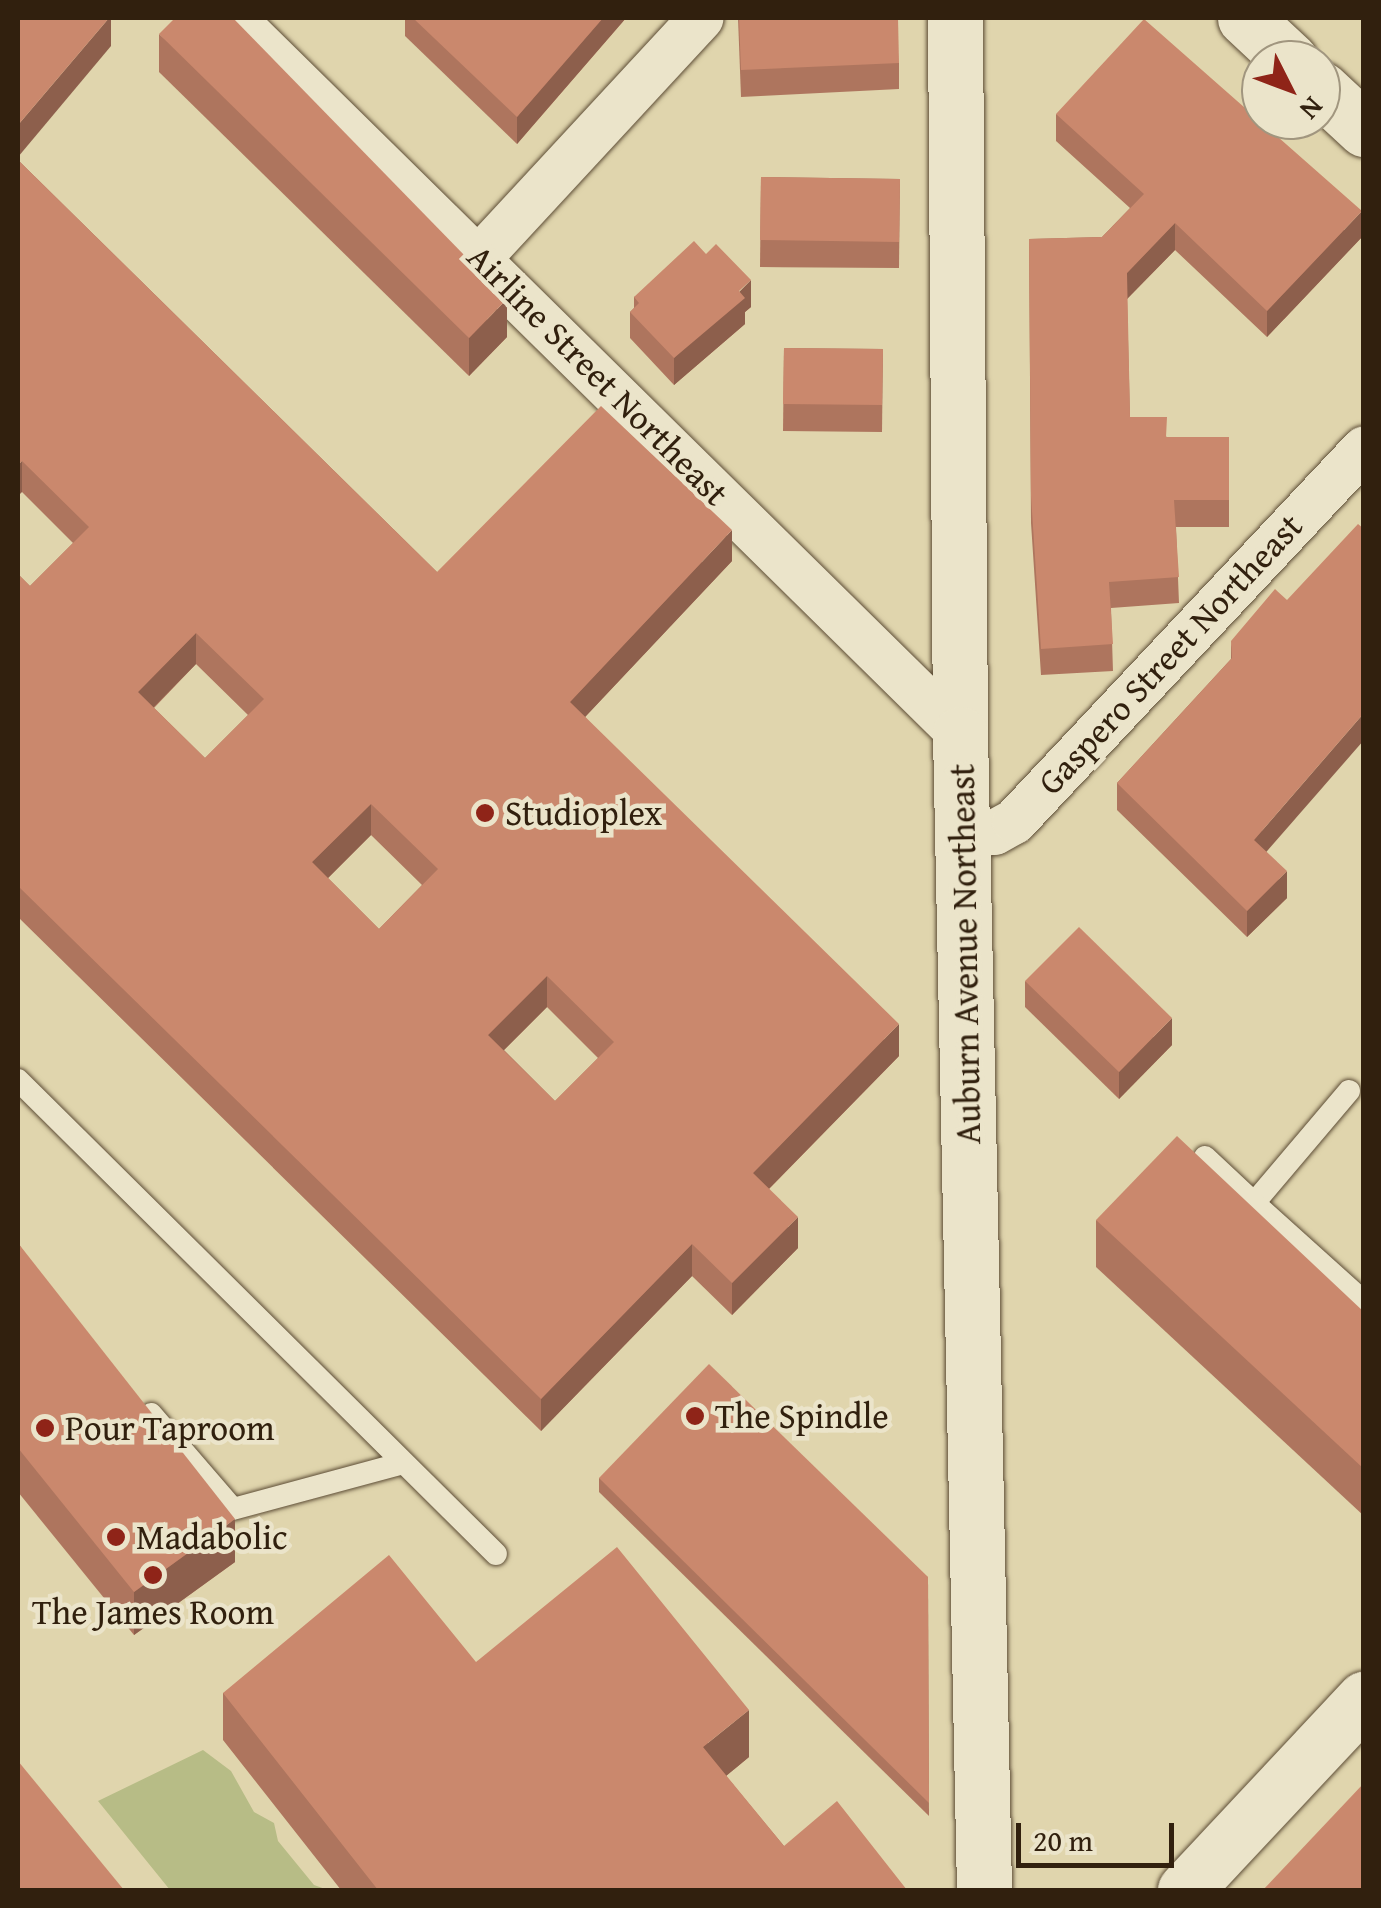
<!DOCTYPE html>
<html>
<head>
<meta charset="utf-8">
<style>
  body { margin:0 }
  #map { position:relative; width:1381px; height:1908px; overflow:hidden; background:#e0d5ad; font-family:"Gentium Book Plus",serif }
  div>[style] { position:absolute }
  .green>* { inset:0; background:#b7bc86 }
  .roads { filter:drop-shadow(0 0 2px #5d4d36) drop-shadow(0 0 2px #5d4d36) }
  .service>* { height:22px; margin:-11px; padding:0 11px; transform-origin:11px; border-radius:11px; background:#ebe4ca }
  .minor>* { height:45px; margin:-22.5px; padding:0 22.5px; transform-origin:22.5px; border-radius:22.5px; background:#ebe4ca }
  .tertiary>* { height:55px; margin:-27.5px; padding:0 27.5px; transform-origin:27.5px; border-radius:27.5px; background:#ebe4ca }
  .wall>* { inset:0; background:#ae755e }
  .shaded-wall>* { inset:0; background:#8d5f4c }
  .building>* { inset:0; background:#ca886d }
  .dots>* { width:28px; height:28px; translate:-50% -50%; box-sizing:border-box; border:5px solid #ebe4ca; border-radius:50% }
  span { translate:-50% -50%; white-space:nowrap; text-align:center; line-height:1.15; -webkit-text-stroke:9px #ebe4ca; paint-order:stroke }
  .street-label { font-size:35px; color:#31200e }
  .poi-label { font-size:35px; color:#31200e }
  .left { translate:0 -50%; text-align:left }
  .frame { position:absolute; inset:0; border:20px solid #31200e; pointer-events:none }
  .north { position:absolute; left:1241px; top:40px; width:100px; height:100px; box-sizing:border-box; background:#ebe4ca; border:2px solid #a1967f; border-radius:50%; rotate:132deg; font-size:28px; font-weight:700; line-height:40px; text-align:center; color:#31200e }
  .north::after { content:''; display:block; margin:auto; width:35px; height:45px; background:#8f2418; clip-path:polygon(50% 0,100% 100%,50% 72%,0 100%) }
  .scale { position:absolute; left:1016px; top:1823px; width:158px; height:45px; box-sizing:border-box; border:5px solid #31200e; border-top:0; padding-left:12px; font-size:30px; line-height:35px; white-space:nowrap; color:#31200e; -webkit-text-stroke:8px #ebe4ca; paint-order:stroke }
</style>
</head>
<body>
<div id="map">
  <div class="green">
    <i style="clip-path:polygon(203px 1750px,231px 1771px,254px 1812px,274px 1823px,278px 1841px,314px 1885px,328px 1890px,170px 1890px,98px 1801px)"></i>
  </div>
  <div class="roads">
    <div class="service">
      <i style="left:18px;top:1080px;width:673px;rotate:44.76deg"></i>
      <i style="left:1349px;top:1091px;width:147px;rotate:130.3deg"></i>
      <i style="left:1254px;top:1203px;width:148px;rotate:42deg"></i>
      <i style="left:1205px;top:1157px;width:67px;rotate:43.2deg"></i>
      <i style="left:151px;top:1414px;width:125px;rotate:49.2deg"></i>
      <i style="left:233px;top:1509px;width:176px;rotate:-15.1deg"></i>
    </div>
    <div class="minor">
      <i style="left:233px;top:18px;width:1020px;rotate:44.56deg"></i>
      <i style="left:479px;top:257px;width:326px;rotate:-47.2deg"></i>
      <i style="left:963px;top:834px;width:31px;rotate:-4deg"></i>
      <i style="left:994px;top:832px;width:23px;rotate:-29deg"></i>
      <i style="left:1014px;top:821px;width:511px;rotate:-46.82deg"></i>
    </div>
    <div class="tertiary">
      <i style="left:955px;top:18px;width:716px;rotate:89.6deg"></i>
      <i style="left:960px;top:734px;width:1156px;rotate:88.81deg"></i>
      <i style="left:1245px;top:18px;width:62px;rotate:43deg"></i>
      <i style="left:1321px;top:89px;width:59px;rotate:42.9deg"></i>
      <i style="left:1185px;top:1890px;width:262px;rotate:-46.9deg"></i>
    </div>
  </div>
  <div class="wall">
    <i style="clip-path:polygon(405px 18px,626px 18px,517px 144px,405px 36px)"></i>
    <i style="clip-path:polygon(738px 18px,899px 63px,899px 89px,741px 97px)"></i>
    <i style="clip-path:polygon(159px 34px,507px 337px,469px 376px,159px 72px)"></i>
    <i style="clip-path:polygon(1056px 114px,1362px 237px,1267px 337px,1175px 250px,1127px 299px,1130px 417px,1167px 437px,1229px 437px,1229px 527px,1176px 527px,1179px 603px,1111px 608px,1113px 671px,1041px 675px,1031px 523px,1029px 239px,1102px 237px,1130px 208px,1056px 141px)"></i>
    <i style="clip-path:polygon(evenodd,18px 160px,437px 572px,732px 561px,585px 717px,899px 1056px,769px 1189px,798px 1248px,732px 1315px,692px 1276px,541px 1431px,18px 917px,18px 574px,30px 586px,73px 543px,22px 492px,18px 160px,196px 664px,248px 715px,205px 758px,154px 708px,196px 664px,18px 160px,371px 835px,422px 885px,379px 929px,328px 878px,371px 835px,18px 160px,547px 1007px,598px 1058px,555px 1101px,504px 1050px,547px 1007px)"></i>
    <i style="clip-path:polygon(761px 177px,900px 179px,899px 268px,760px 267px)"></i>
    <i style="clip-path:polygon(706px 254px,751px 307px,745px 312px,745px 324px,674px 385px,630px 338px,630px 312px,634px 308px,634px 297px)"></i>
    <i style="clip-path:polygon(784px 348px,883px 349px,882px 432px,783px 431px)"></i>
    <i style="clip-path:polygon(1231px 641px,1266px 852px,1287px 898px,1247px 937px,1117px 810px,1117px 783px,1231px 659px)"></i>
    <i style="clip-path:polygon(1025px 981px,1172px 1045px,1119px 1099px,1025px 1007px)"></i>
    <i style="clip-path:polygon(1096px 1220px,1364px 1312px,1364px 1516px,1096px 1267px)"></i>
    <i style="clip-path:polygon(18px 1243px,235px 1562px,134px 1635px,18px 1492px)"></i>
    <i style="clip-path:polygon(599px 1478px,928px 1577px,929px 1816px,599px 1492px)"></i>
    <i style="clip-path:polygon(476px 1662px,749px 1757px,726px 1776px,784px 1846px,907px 1890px,341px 1890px,223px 1740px,223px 1693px)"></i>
  </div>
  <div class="shaded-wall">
    <i style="clip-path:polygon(109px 18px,111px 18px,111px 46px,18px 157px,18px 125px)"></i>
    <i style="clip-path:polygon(603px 18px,626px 18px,517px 144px,517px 117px)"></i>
    <i style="clip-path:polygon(1362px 211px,1362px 237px,1267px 337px,1267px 311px)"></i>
    <i style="clip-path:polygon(1175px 223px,1175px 250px,1127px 299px,1127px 273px)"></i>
    <i style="clip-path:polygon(751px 280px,751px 307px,745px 312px,745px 324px,674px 385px,674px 358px)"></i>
    <i style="clip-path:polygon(507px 299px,507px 337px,469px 376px,469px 338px)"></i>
    <i style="clip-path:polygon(22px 461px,22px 492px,18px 496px,18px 465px)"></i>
    <i style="clip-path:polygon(732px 530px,732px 561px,570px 733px,570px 702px)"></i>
    <i style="clip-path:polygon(196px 633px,196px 664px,138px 723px,138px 692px)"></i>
    <i style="clip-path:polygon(1364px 713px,1364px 740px,1254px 866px,1254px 840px)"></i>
    <i style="clip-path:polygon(371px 804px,371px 835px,312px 894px,312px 862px)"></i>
    <i style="clip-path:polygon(1287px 871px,1287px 898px,1247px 937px,1247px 911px)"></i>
    <i style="clip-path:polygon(547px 976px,547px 1007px,488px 1066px,488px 1035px)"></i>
    <i style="clip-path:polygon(1172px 1018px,1172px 1045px,1119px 1099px,1119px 1072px)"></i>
    <i style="clip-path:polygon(899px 1024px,899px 1056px,753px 1205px,753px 1173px)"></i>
    <i style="clip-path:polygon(798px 1217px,798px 1248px,732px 1315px,732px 1283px)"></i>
    <i style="clip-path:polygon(692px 1244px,692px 1276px,541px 1431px,541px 1399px)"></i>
    <i style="clip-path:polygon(235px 1519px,235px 1562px,134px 1635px,134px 1592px)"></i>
    <i style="clip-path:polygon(749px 1710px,749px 1757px,703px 1795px,703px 1747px)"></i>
  </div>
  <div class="building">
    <i style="clip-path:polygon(18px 18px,109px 18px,18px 125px)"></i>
    <i style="clip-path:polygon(175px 18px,233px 18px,507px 299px,469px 338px,159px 34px)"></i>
    <i style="clip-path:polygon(413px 18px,603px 18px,517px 117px)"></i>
    <i style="clip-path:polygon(739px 18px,898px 18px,899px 63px,741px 70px)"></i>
    <i style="clip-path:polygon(1144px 19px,1362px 211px,1267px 311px,1175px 223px,1127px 273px,1130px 417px,1167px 417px,1166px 437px,1229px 437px,1229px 500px,1174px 500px,1179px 577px,1109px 582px,1113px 644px,1041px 649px,1031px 496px,1029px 239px,1102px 237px,1144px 194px,1056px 114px)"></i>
    <i style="clip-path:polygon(evenodd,18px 160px,437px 572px,601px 406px,732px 530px,570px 702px,899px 1024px,753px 1173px,798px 1217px,732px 1283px,692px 1244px,541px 1399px,18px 886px,18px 574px,30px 586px,89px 527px,22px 461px,18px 465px,18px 160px,196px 633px,264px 699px,205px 758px,138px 692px,196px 633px,18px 160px,371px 804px,438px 869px,379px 929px,312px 862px,371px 804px,18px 160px,547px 976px,614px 1042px,555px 1101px,488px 1035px,547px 976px)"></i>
    <i style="clip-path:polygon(761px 177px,900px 179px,899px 242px,760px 240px)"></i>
    <i style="clip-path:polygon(694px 241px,706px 254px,716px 244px,751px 280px,739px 291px,745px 298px,674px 358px,630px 312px,639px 303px,634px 297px)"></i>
    <i style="clip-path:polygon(784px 348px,883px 349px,882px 405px,783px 404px)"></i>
    <i style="clip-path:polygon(1358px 524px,1364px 529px,1364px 713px,1254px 840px,1287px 871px,1247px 911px,1117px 783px,1232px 658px,1231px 641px,1275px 589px,1287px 600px)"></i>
    <i style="clip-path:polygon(1079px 927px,1172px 1018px,1119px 1072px,1025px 981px)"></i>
    <i style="clip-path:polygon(1177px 1136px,1364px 1312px,1364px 1469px,1096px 1220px)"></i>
    <i style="clip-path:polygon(18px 1243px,235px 1519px,134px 1592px,18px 1448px)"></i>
    <i style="clip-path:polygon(709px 1364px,928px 1577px,929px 1803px,599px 1478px)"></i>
    <i style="clip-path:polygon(617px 1547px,749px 1710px,703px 1747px,784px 1846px,837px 1801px,907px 1890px,425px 1890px,423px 1888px,419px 1890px,378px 1890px,223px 1693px,389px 1555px,476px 1662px)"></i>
    <i style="clip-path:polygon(18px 1761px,124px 1890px,18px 1890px)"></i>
    <i style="clip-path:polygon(1364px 1783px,1364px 1890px,1263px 1890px)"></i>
  </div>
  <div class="dots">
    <i style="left:485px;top:813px;background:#8f2418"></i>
    <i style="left:695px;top:1416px;background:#8f2418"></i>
    <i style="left:45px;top:1428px;background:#8f2418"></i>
    <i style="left:116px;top:1537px;background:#8f2418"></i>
    <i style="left:153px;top:1575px;background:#8f2418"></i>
  </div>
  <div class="street-label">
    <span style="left:598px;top:375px;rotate:45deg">Airline Street Northeast</span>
    <span style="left:1170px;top:654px;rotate:-47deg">Gaspero Street Northeast</span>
    <span style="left:965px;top:954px;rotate:-91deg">Auburn Avenue Northeast</span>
  </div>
  <div class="poi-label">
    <span class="left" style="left:505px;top:813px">Studioplex</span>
    <span class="left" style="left:715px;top:1416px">The Spindle</span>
    <span class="left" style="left:65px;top:1428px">Pour Taproom</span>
    <span class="left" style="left:136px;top:1537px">Madabolic</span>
    <span style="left:153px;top:1612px">The James Room</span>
  </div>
  <div class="frame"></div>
  <div class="north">N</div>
  <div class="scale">20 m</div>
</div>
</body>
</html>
